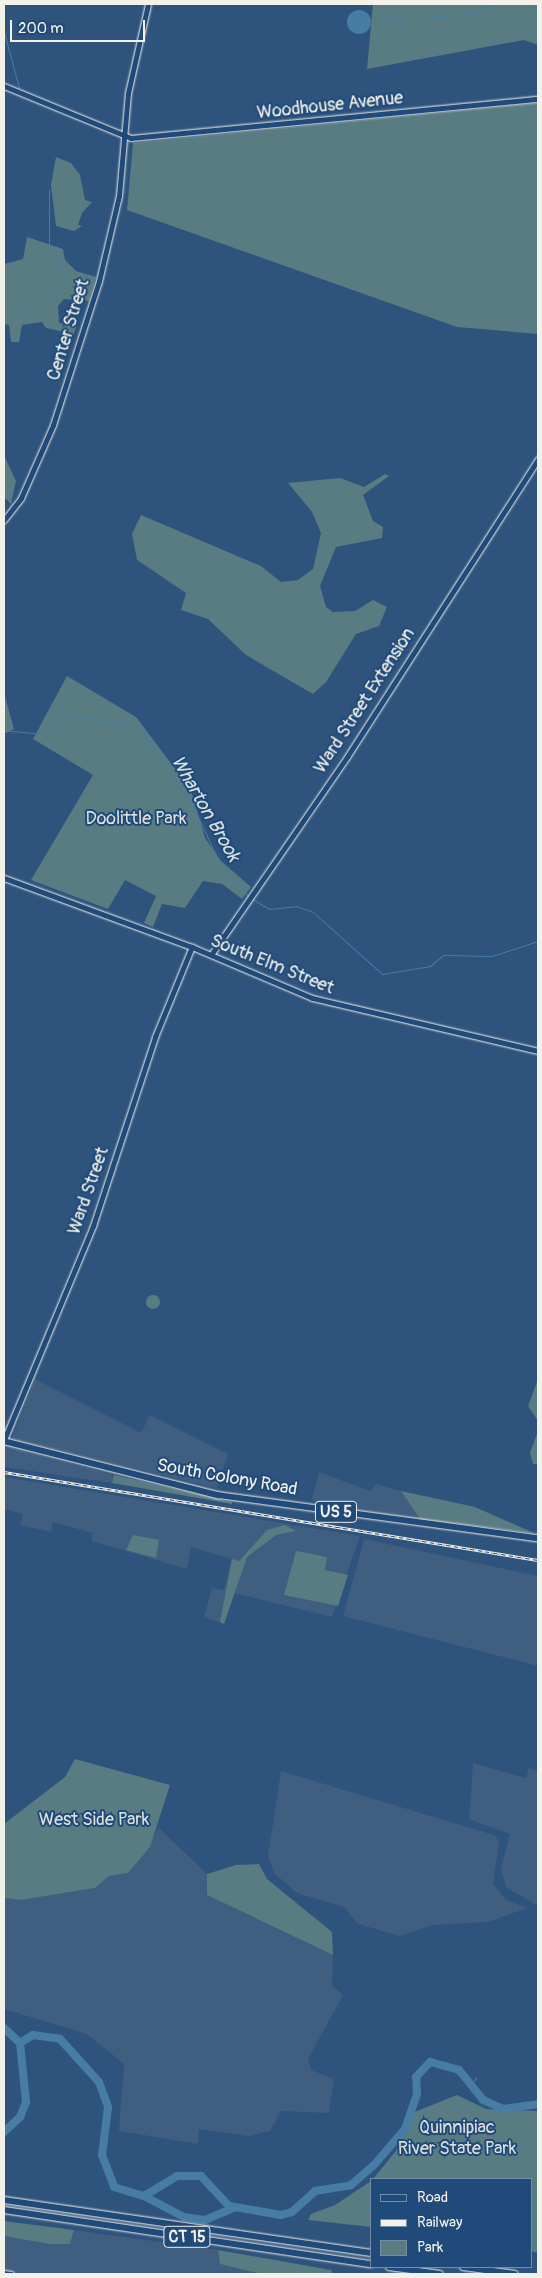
<!DOCTYPE html>
<html>
<head>
<meta charset="utf-8">
<style>
  body { margin:0 }
  #map { position:relative; width:542px; height:2278px; overflow:hidden; background:#2e537d; font-family:Pangolin,sans-serif }
  div>[style] { position:absolute }
  .built>* { inset:0; background:#405e80 }
  .green>* { inset:0; background:#587c81 }
  .round { border-radius:50% }
  .water>* { inset:0; background:#477da4 }
  .stream>* { height:1px; margin:-0.5px; padding:0 0.5px; transform-origin:0.5px; border-radius:0.5px; background:#477da4 }
  .river>* { height:8px; margin:-4px; padding:0 4px; transform-origin:4px; border-radius:4px; background:#477da4 }
  .roads { filter:drop-shadow(0 0 1px #f4f1e8) drop-shadow(0 0 1px #f4f1e8) }
  .tertiary>* { height:4.5px; margin:-2.25px; padding:0 2.25px; transform-origin:2.25px; border-radius:2.25px; background:#1f4a7a }
  .secondary>* { height:5px; margin:-2.5px; padding:0 2.5px; transform-origin:2.5px; border-radius:2.5px; background:#1f4a7a }
  .primary>* { height:5.5px; margin:-2.75px; padding:0 2.75px; transform-origin:2.75px; border-radius:2.75px; background:#1f4a7a }
  .motorway>* { height:6px; margin:-3px; padding:0 3px; transform-origin:3px; border-radius:3px; background:#1f4a7a }
  .rail>* { height:3px; margin-top:-1.5px; transform-origin:0; background:repeating-linear-gradient(90deg,#1f4a7a 0 4px,#f4f1e8 0 8px); box-sizing:border-box; border-block:1px solid #f4f1e8 }
  span { translate:-50% -50%; white-space:nowrap; text-align:center; line-height:1.15; -webkit-text-stroke:4px #1f4a7a; paint-order:stroke }
  .shield-label span { padding:1px 4px; background:#1f4a7a; border:1px solid; border-radius:4px; -webkit-text-stroke-width:0 }
  .shield-label { font-size:16px; color:#f4f1e8; font-weight:700 }
  .street-label { font-size:18px; color:#f4f1e8 }
  .park-label { font-size:18px; color:#dddfd9 }
  .water-label { font-size:19px; color:#dae0de; font-style:italic }
  .frame { position:absolute; inset:0; border:5px solid #f4f1e8; pointer-events:none }
  .legend { position:absolute; left:370px; top:2178px; width:162px; height:90px; box-sizing:border-box; background:#1f4a7a; border:1px solid #748da6; margin:0; padding:6px 9px; list-style:none; font-size:15px; color:#f4f1e8 }
  .legend li { display:flex; align-items:center; gap:10px; height:25px }
  .legend b { width:25px; border:1px solid #748da6 }
  .scale { position:absolute; left:10px; top:20px; width:135px; height:22px; box-sizing:border-box; border:2px solid #f4f1e8; border-top:0; padding-left:6px; font-size:15px; line-height:18px; white-space:nowrap; color:#f4f1e8; -webkit-text-stroke:4px #1f4a7a; paint-order:stroke }
</style>
</head>
<body>
<div id="map">
  <div class="built">
    <i style="clip-path:polygon(35px 1379px,141px 1433px,150px 1415px,228px 1454px,217px 1488px,12px 1439px)"></i>
    <i style="clip-path:polygon(9px 1447px,114px 1475px,112px 1483px,4px 1467px,4px 1450px)"></i>
    <i style="clip-path:polygon(319px 1472px,370px 1491px,376px 1484px,401px 1491px,420px 1519px,318px 1505px,312px 1499px)"></i>
    <i style="clip-path:polygon(4px 1477px,360px 1536px,332px 1617px,234px 1593px,224px 1624px,204px 1617px,212px 1588px,224px 1590px,232px 1559px,191px 1547px,187px 1569px,91px 1541px,93px 1533px,53px 1522px,51px 1532px,20px 1525px,23px 1514px,4px 1509px)"></i>
    <i style="clip-path:polygon(364px 1539px,538px 1576px,538px 1666px,343px 1616px)"></i>
    <i style="clip-path:polygon(473px 1763px,526px 1778px,529px 1768px,538px 1771px,538px 1906px,506px 1887px,501px 1868px,510px 1834px,469px 1819px)"></i>
    <i style="clip-path:polygon(281px 1771px,494px 1835px,499px 1841px,493px 1884px,506px 1900px,527px 1908px,488px 1922px,433px 1925px,400px 1936px,358px 1924px,344px 1907px,297px 1893px,274px 1873px,268px 1856px)"></i>
    <i style="clip-path:polygon(159px 1828px,207px 1874px,207px 1895px,333px 1955px,332px 1985px,343px 1995px,308px 2059px,311px 2070px,334px 2079px,329px 2113px,281px 2111px,270px 2131px,248px 2136px,199px 2129px,198px 2144px,119px 2131px,124px 2064px,87px 2034px,4px 2009px,4px 1898px,21px 1900px,95px 1888px,109px 1876px,128px 1873px)"></i>
    <i style="clip-path:polygon(74px 2230px,218px 2250px,220px 2264px,261px 2274px,4px 2274px,4px 2236px,70px 2244px)"></i>
  </div>
  <div class="green">
    <i style="clip-path:polygon(373px 4px,538px 4px,538px 45px,524px 40px,367px 69px)"></i>
    <i style="clip-path:polygon(538px 103px,538px 334px,457px 327px,127px 210px,133px 143px)"></i>
    <i style="clip-path:polygon(56px 157px,71px 163px,80px 175px,85px 200px,92px 202px,82px 213px,78px 225px,82px 226px,74px 231px,56px 226px,51px 185px)"></i>
    <i style="clip-path:polygon(27px 237px,63px 249px,65px 260px,76px 271px,96px 277px,89px 301px,64px 299px,58px 306px,59px 323px,76px 327px,74px 334px,46px 328px,42px 322px,22px 325px,19px 342px,11px 342px,9px 325px,4px 324px,4px 264px,23px 259px)"></i>
    <i style="clip-path:polygon(4px 455px,16px 481px,11px 504px,4px 497px)"></i>
    <i style="clip-path:polygon(385px 474px,389px 476px,363px 495px,373px 521px,383px 527px,382px 538px,336px 547px,320px 586px,326px 607px,333px 612px,355px 611px,373px 600px,387px 607px,379px 626px,356px 634px,326px 682px,313px 694px,246px 655px,208px 619px,181px 610px,186px 593px,137px 560px,132px 534px,141px 515px,261px 566px,281px 582px,298px 580px,313px 569px,321px 533px,312px 512px,288px 483px,340px 478px,364px 487px)"></i>
    <i style="clip-path:polygon(67px 676px,136px 717px,191px 790px,205px 838px,221px 861px,251px 887px,242px 899px,222px 884px,203px 881px,185px 908px,162px 904px,153px 927px,144px 923px,156px 896px,125px 880px,108px 909px,31px 880px,93px 775px,33px 739px)"></i>
    <i style="clip-path:polygon(4px 693px,14px 729px,4px 734px)"></i>
    <i class="round" style="left:146px;top:1295px;width:14px;height:14px"></i>
    <i style="clip-path:polygon(538px 1379px,538px 1421px,528px 1406px)"></i>
    <i style="clip-path:polygon(538px 1431px,538px 1464px,533px 1464px,530px 1453px)"></i>
    <i style="clip-path:polygon(114px 1475px,232px 1502px,232px 1504px,112px 1483px)"></i>
    <i style="clip-path:polygon(401px 1491px,475px 1507px,534px 1533px,420px 1519px)"></i>
    <i style="clip-path:polygon(285px 1525px,296px 1531px,276px 1535px,247px 1557px,224px 1624px,220px 1622px,232px 1559px,239px 1561px,267px 1530px)"></i>
    <i style="clip-path:polygon(133px 1535px,159px 1540px,156px 1558px,126px 1550px)"></i>
    <i style="clip-path:polygon(296px 1551px,327px 1557px,325px 1570px,348px 1575px,338px 1606px,284px 1595px)"></i>
    <i style="clip-path:polygon(75px 1759px,170px 1785px,150px 1847px,128px 1873px,109px 1876px,95px 1888px,21px 1900px,4px 1898px,4px 1824px,65px 1777px)"></i>
    <i style="clip-path:polygon(259px 1864px,267px 1879px,332px 1932px,333px 1955px,207px 1895px,207px 1874px,236px 1865px)"></i>
    <i style="clip-path:polygon(457px 2095px,486px 2109px,538px 2111px,538px 2253px,531px 2251px,531px 2179px,373px 2179px,396px 2151px,412px 2113px)"></i>
    <i style="clip-path:polygon(371px 2181px,371px 2227px,308px 2220px,311px 2214px,335px 2205px)"></i>
    <i style="clip-path:polygon(4px 2221px,74px 2230px,70px 2244px,50px 2244px,4px 2236px)"></i>
    <i style="clip-path:polygon(218px 2250px,331px 2270px,333px 2274px,261px 2274px,220px 2264px)"></i>
  </div>
  <div class="water">
    <i class="round" style="left:347px;top:10px;width:24px;height:24px"></i>
  </div>
  <div class="stream">
    <i style="left:429px;top:17px;width:44px;rotate:-3.9deg"></i>
    <i style="left:473px;top:14px;width:20px;rotate:-30deg"></i>
    <i style="left:490px;top:4px;width:9px;rotate:21deg"></i>
    <i style="left:373px;top:21px;width:31px;rotate:-2deg"></i>
    <i style="left:4px;top:32px;width:58px;rotate:75deg"></i>
    <i style="left:4px;top:310px;width:20px;rotate:9deg"></i>
    <i style="left:24px;top:313px;width:21px;rotate:-49deg"></i>
    <i style="left:38px;top:297px;width:8px;rotate:-23deg"></i>
    <i style="left:45px;top:294px;width:8px;rotate:45deg"></i>
    <i style="left:51px;top:300px;width:11px;rotate:-38deg"></i>
    <i style="left:60px;top:293px;width:19px;rotate:-74deg"></i>
    <i style="left:65px;top:275px;width:36px;rotate:-117deg"></i>
    <i style="left:49px;top:243px;width:53px;rotate:-90deg"></i>
    <i style="left:4px;top:730px;width:36px;rotate:6deg"></i>
    <i style="left:40px;top:734px;width:35px;rotate:-27deg"></i>
    <i style="left:71px;top:718px;width:13px;rotate:-4deg"></i>
    <i style="left:84px;top:717px;width:56px;rotate:9.3deg"></i>
    <i style="left:139px;top:726px;width:92px;rotate:55.6deg"></i>
    <i style="left:191px;top:802px;width:64px;rotate:65deg"></i>
    <i style="left:218px;top:860px;width:48px;rotate:50deg"></i>
    <i style="left:252px;top:899px;width:20px;rotate:30deg"></i>
    <i style="left:269px;top:909px;width:27px;rotate:-6deg"></i>
    <i style="left:296px;top:906px;width:18px;rotate:19deg"></i>
    <i style="left:313px;top:912px;width:93px;rotate:41.9deg"></i>
    <i style="left:382px;top:974px;width:49px;rotate:-9.5deg"></i>
    <i style="left:430px;top:966px;width:17px;rotate:-40deg"></i>
    <i style="left:443px;top:955px;width:49px;rotate:1.2deg"></i>
    <i style="left:492px;top:956px;width:48px;rotate:-18.1deg"></i>
    <i style="left:471px;top:2086px;width:10px;rotate:-61deg"></i>
  </div>
  <div class="river">
    <i style="left:4px;top:2028px;width:22px;rotate:43deg"></i>
    <i style="left:4px;top:2132px;width:22px;rotate:-43deg"></i>
    <i style="left:20px;top:2117px;width:16px;rotate:-68deg"></i>
    <i style="left:26px;top:2102px;width:59px;rotate:-95.8deg"></i>
    <i style="left:20px;top:2043px;width:15px;rotate:-32deg"></i>
    <i style="left:33px;top:2035px;width:27px;rotate:8deg"></i>
    <i style="left:60px;top:2039px;width:58px;rotate:47.8deg"></i>
    <i style="left:99px;top:2082px;width:27px;rotate:70deg"></i>
    <i style="left:108px;top:2107px;width:48px;rotate:97.1deg"></i>
    <i style="left:102px;top:2155px;width:34px;rotate:69deg"></i>
    <i style="left:114px;top:2187px;width:31px;rotate:17deg"></i>
    <i style="left:144px;top:2196px;width:39px;rotate:-31deg"></i>
    <i style="left:177px;top:2176px;width:24px"></i>
    <i style="left:201px;top:2176px;width:41px;rotate:47deg"></i>
    <i style="left:229px;top:2206px;width:53px;rotate:9.8deg"></i>
    <i style="left:281px;top:2215px;width:11px;rotate:-15deg"></i>
    <i style="left:292px;top:2212px;width:31px;rotate:-42deg"></i>
    <i style="left:315px;top:2191px;width:36px;rotate:-9deg"></i>
    <i style="left:351px;top:2185px;width:30px;rotate:-41deg"></i>
    <i style="left:374px;top:2165px;width:48px;rotate:-49.3deg"></i>
    <i style="left:405px;top:2129px;width:37px;rotate:-71deg"></i>
    <i style="left:417px;top:2094px;width:17px;rotate:-93deg"></i>
    <i style="left:416px;top:2077px;width:21px;rotate:-47deg"></i>
    <i style="left:430px;top:2062px;width:30px;rotate:15deg"></i>
    <i style="left:459px;top:2070px;width:38px;rotate:51deg"></i>
    <i style="left:483px;top:2100px;width:22px;rotate:24deg"></i>
    <i style="left:503px;top:2109px;width:35px;rotate:-8deg"></i>
    <i style="left:144px;top:2196px;width:45px;rotate:27.7deg"></i>
    <i style="left:184px;top:2217px;width:21px;rotate:8deg"></i>
    <i style="left:205px;top:2220px;width:33px;rotate:-23deg"></i>
  </div>
  <div class="roads">
    <div class="tertiary">
      <i style="left:211px;top:955px;width:240px;rotate:-55.5deg"></i>
      <i style="left:347px;top:757px;width:354px;rotate:-57.3deg"></i>
      <i style="left:4px;top:1440px;width:232px;rotate:-67.4deg"></i>
      <i style="left:93px;top:1226px;width:199px;rotate:-71.8deg"></i>
      <i style="left:155px;top:1037px;width:97px;rotate:-67.7deg"></i>
    </div>
    <div class="secondary">
      <i style="left:4px;top:86px;width:137px;rotate:22.3deg"></i>
      <i style="left:131px;top:138px;width:409px;rotate:-5.5deg"></i>
      <i style="left:4px;top:520px;width:28px;rotate:-52deg"></i>
      <i style="left:21px;top:498px;width:80px;rotate:-66.3deg"></i>
      <i style="left:53px;top:425px;width:151px;rotate:-72.3deg"></i>
      <i style="left:99px;top:281px;width:87px;rotate:-76.8deg"></i>
      <i style="left:119px;top:196px;width:103px;rotate:-85deg"></i>
      <i style="left:128px;top:93px;width:91px;rotate:-77.3deg"></i>
      <i style="left:4px;top:878px;width:200px;rotate:20.2deg"></i>
      <i style="left:192px;top:947px;width:130px;rotate:23deg"></i>
      <i style="left:312px;top:998px;width:232px;rotate:13.2deg"></i>
      <i style="left:4px;top:2273px;width:7px;rotate:8deg"></i>
    </div>
    <div class="primary">
      <i style="left:4px;top:1441px;width:221px;rotate:14.2deg"></i>
      <i style="left:218px;top:1495px;width:323px;rotate:7.7deg"></i>
    </div>
    <div class="motorway">
      <i style="left:4px;top:2200px;width:371px;rotate:8.2deg"></i>
      <i style="left:4px;top:2210px;width:371px;rotate:8.4deg"></i>
      <i style="left:389px;top:2267px;width:51px;rotate:7.8deg"></i>
      <i style="left:463px;top:2267px;width:52px;rotate:7.7deg"></i>
    </div>
  </div>
  <div class="rail">
    <i style="left:4px;top:1472px;width:541px;rotate:9.36deg"></i>
  </div>
  <div class="shield-label">
    <span style="left:336px;top:1512px">US 5</span>
    <span style="left:187px;top:2237px">CT 15</span>
  </div>
  <div class="street-label">
    <span style="left:330px;top:106px;rotate:-6deg">Woodhouse Avenue</span>
    <span style="left:69px;top:330px;rotate:-73deg">Center Street</span>
    <span style="left:365px;top:701px;rotate:-57deg">Ward Street Extension</span>
    <span style="left:272px;top:965px;rotate:22deg">South Elm Street</span>
    <span style="left:89px;top:1191px;rotate:-71deg">Ward Street</span>
    <span style="left:227px;top:1478px;rotate:10deg">South Colony Road</span>
  </div>
  <div class="park-label">
    <span style="left:136px;top:819px">Doolittle Park</span>
    <span style="left:94px;top:1820px">West Side Park</span>
    <span style="left:457px;top:2139px">Quinnipiac<br>River State Park</span>
  </div>
  <div class="water-label">
    <span style="left:205px;top:809px;rotate:60deg">Wharton Brook</span>
  </div>
  <div class="frame"></div>
  <ul class="legend">
  <li><b style="height:6px;background:#1f4a7a"></b>Road</li>
  <li><b style="height:6px;background:#f4f1e8"></b>Railway</li>
  <li><b style="height:14px;background:#587c81"></b>Park</li>
  </ul>
  <div class="scale">200 m</div>
</div>
</body>
</html>
